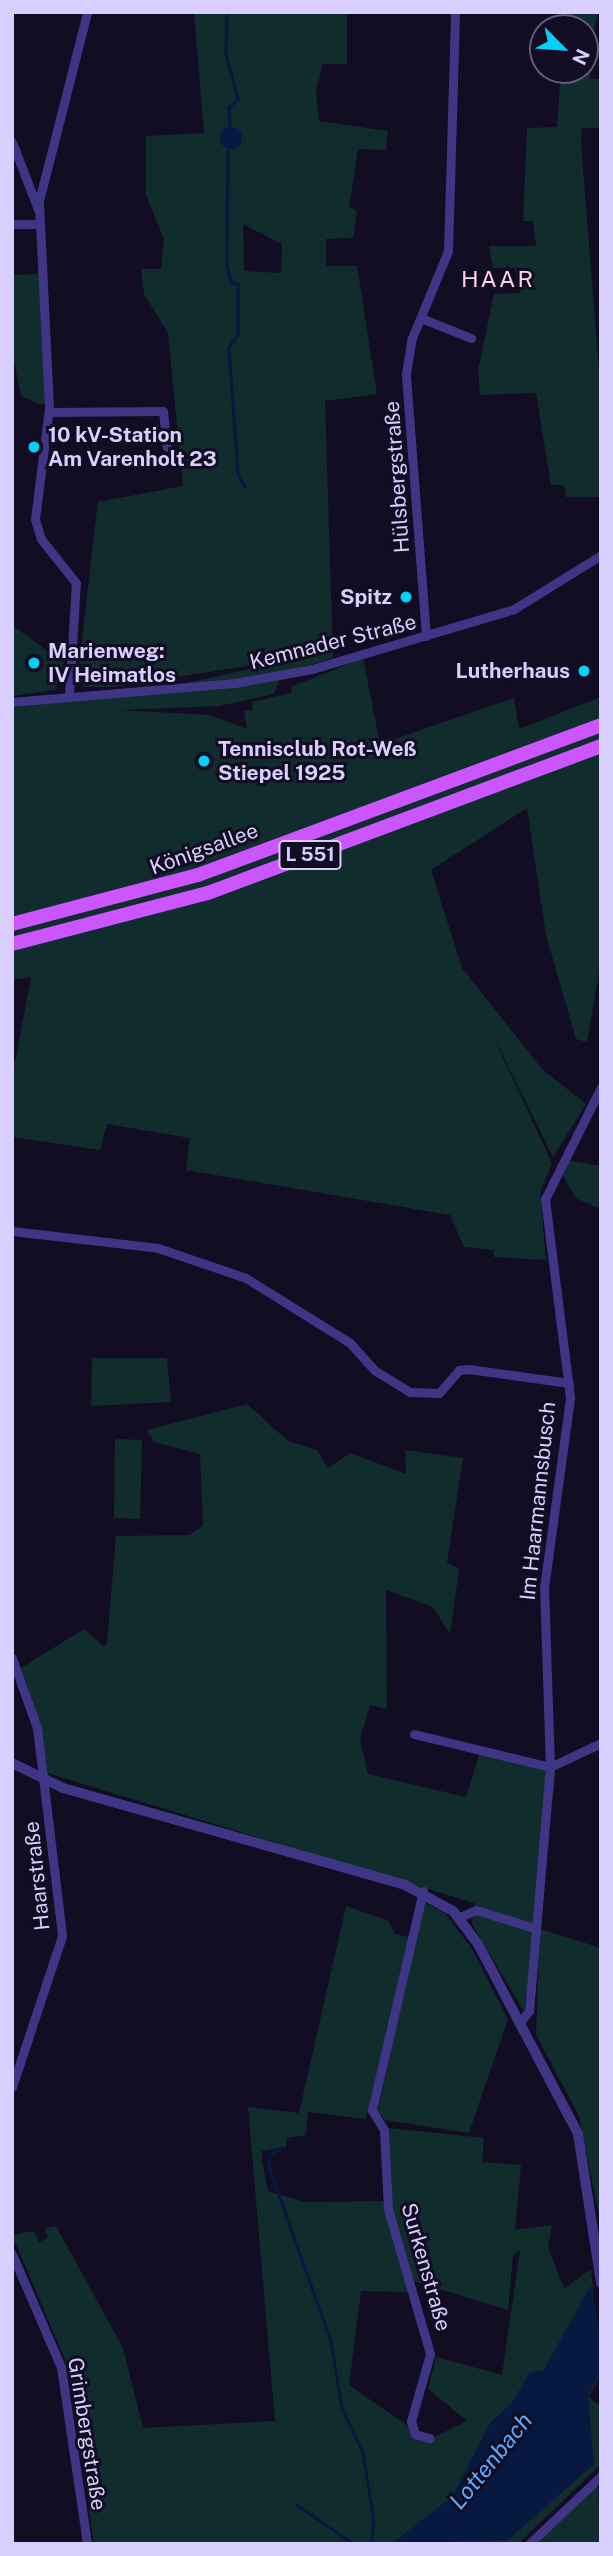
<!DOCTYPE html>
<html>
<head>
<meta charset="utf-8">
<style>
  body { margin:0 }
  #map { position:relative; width:613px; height:2556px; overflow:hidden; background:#120d23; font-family:"Public Sans",sans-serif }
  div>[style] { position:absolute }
  .green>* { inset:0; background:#102c2d }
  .water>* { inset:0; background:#071941 }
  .round { border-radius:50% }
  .stream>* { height:2.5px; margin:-1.25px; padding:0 1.25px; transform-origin:1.25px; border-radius:1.25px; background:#071941 }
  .minor>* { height:9px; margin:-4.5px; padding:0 4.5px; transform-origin:4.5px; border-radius:4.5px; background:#3e3684 }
  .tertiary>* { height:10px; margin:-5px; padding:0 5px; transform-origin:5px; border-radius:5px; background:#3e3684 }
  .primary>* { height:14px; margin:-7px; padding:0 7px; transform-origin:7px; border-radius:7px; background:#cb56ff }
  .dots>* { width:19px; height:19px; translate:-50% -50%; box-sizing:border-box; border:4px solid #120d23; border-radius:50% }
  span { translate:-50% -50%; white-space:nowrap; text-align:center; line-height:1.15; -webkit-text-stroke:6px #120d23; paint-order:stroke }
  .shield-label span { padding:2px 5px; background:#120d23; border:2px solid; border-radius:5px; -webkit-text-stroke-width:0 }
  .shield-label { font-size:19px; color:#d8cfff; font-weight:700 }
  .poi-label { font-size:21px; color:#d8cfff; font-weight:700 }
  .left { translate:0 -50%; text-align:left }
  .right { translate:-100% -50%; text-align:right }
  .street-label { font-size:21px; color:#d8cfff }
  .neighbourhood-label { font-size:23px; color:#ffd1eb; letter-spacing:2px }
  .water-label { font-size:23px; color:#5da9ff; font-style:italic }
  .frame { position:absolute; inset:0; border:14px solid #d8cfff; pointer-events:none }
  .north { position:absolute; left:529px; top:14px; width:70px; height:70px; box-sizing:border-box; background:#120d23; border:2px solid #615b7b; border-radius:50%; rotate:115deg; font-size:19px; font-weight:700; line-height:28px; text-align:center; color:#d8cfff }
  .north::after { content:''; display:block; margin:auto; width:24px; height:32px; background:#00d0fa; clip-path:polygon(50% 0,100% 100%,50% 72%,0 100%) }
</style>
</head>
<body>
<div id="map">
  <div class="green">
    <i style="clip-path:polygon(evenodd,194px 12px,347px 12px,347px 64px,323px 64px,316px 91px,319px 121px,388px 131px,386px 150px,358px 149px,349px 207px,357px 211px,353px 238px,326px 239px,326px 266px,357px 266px,377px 394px,325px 401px,333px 658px,282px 673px,274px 694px,219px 706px,120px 710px,210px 715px,247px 729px,244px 711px,253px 710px,252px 702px,292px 693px,291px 687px,363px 658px,380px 744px,514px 698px,519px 729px,601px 697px,601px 960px,587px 1042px,576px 1039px,546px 935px,527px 808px,431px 870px,462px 968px,542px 1069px,586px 1104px,553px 1157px,485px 1019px,552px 1163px,540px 1193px,546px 1260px,494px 1257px,494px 1250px,464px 1247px,450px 1215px,186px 1170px,190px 1138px,107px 1124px,100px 1150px,12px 1137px,12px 1078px,31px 977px,12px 980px,12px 707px,122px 697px,310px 656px,113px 687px,84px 687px,77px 681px,98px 502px,183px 486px,168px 333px,144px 294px,141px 269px,161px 269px,164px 239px,146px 195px,146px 136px,204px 133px,194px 12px,243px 224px,282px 244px,281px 273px,244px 271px,243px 224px)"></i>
    <i style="clip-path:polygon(565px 12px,599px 12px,590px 44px,590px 79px,601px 79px,601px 128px,582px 128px,581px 143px,601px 397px,601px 497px,566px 497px,564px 485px,551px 485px,536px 393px,480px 395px,478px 370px,494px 294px,520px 293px,515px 268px,493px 268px,489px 246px,536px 246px,533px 221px,523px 221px,527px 128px,557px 127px,561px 70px,585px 70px,585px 28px,564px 28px)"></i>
    <i style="clip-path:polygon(39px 274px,45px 403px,40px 405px,21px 396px,12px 351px,12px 275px)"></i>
    <i style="clip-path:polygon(12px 625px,64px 663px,55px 690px,12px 696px)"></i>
    <i style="clip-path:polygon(566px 1160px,601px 1166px,601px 1209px,577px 1199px,560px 1171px)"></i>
    <i style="clip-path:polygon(92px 1358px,167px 1358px,171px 1402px,91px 1406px)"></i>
    <i style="clip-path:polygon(247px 1404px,288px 1441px,317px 1450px,328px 1468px,350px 1453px,406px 1474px,405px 1450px,463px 1458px,447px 1562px,459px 1569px,450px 1634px,433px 1607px,386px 1590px,387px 1709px,370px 1705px,360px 1739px,368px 1774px,466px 1797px,480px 1752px,556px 1773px,524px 2012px,472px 1924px,474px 1903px,47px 1773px,41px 1727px,21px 1668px,84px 1629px,104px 1647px,107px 1643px,116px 1536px,189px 1535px,203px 1526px,200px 1454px,154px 1442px,147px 1430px)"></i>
    <i style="clip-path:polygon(115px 1439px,142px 1440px,140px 1519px,114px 1518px)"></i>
    <i style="clip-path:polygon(423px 1902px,445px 1913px,472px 1949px,508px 2019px,469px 2133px,385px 2120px,378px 2111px)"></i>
    <i style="clip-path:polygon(346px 1906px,389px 1921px,394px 1933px,410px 1938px,376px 2088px,365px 2119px,308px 2112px,306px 2135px,287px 2138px,286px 2147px,262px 2151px,262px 2161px,268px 2191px,304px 2202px,383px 2201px,410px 2292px,361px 2291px,349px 2385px,428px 2440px,467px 2421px,428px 2389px,436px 2357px,502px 2375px,520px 2250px,513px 2255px,508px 2310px,410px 2280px,388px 2209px,389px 2128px,484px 2138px,482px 2162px,521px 2165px,515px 2230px,552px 2225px,548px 2247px,564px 2289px,591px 2269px,601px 2374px,589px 2397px,601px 2407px,601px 2464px,518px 2544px,94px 2544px,69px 2369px,12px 2235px,34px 2231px,39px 2242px,48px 2238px,45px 2228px,56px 2226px,123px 2348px,143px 2428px,275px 2421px,248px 2107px,299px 2113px)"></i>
    <i style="clip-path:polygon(540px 1929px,601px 1948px,601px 2225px,579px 2116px,536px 2035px)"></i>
    <i style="clip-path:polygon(598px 2485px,601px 2544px,535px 2544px,577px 2506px)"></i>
  </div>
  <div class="water">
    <i class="round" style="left:220px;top:127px;width:22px;height:22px"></i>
    <i style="clip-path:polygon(591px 2285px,601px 2340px,601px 2370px,588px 2397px,594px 2464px,508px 2540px,391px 2544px,452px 2497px,490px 2423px,511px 2404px,530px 2372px,543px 2371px)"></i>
  </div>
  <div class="stream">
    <i style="left:227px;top:12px;width:42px;rotate:91.4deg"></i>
    <i style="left:226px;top:54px;width:47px;rotate:75.1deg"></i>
    <i style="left:238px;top:99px;width:13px;rotate:135deg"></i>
    <i style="left:229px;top:108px;width:22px;rotate:87deg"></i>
    <i style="left:228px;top:151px;width:114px;rotate:90.5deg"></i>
    <i style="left:227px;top:265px;width:17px;rotate:77deg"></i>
    <i style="left:231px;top:282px;width:7px;rotate:16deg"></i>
    <i style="left:238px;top:284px;width:50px;rotate:90deg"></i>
    <i style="left:238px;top:334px;width:17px;rotate:123deg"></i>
    <i style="left:229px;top:348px;width:126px;rotate:85.9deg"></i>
    <i style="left:238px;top:474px;width:14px;rotate:60deg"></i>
    <i style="left:283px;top:2147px;width:17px;rotate:147deg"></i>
    <i style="left:269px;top:2156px;width:13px;rotate:86deg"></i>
    <i style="left:270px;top:2169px;width:182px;rotate:70.5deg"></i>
    <i style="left:331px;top:2341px;width:68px;rotate:80.7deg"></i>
    <i style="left:342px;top:2408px;width:49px;rotate:64.5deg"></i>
    <i style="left:363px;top:2452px;width:71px;rotate:81.1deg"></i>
    <i style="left:374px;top:2522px;width:22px;rotate:98deg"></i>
    <i style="left:296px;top:2504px;width:70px;rotate:34.6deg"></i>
  </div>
  <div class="minor">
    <i style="left:12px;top:142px;width:75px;rotate:68.9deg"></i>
    <i style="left:12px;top:224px;width:27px"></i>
    <i style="left:421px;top:318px;width:54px;rotate:21.8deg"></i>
    <i style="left:49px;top:412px;width:114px;rotate:-0.5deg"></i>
    <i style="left:163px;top:411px;width:36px;rotate:84deg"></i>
    <i style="left:426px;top:636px;width:263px;rotate:-94.4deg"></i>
    <i style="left:406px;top:374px;width:36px;rotate:-81deg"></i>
    <i style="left:412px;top:338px;width:94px;rotate:-67.5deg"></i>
    <i style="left:448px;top:251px;width:239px;rotate:-88.3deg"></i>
    <i style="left:69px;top:696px;width:113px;rotate:-86.5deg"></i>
    <i style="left:76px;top:583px;width:56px;rotate:-128.5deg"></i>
    <i style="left:41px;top:539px;width:21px;rotate:-107deg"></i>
    <i style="left:35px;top:519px;width:112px;rotate:-82.8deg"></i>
    <i style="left:49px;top:408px;width:207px;rotate:-92.8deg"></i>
    <i style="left:39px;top:201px;width:195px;rotate:-75.7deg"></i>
    <i style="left:12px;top:702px;width:224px;rotate:-4.9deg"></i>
    <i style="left:235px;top:683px;width:78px;rotate:-10.3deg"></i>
    <i style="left:312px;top:669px;width:211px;rotate:-16.5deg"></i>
    <i style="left:514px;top:609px;width:102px;rotate:-31.8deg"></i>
    <i style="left:12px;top:1231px;width:147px;rotate:6.6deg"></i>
    <i style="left:158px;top:1248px;width:93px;rotate:18.8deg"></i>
    <i style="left:246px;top:1278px;width:123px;rotate:32deg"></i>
    <i style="left:350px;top:1343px;width:36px;rotate:48deg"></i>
    <i style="left:374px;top:1370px;width:42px;rotate:31.4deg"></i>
    <i style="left:410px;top:1392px;width:29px;rotate:2deg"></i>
    <i style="left:439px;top:1393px;width:30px;rotate:-49deg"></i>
    <i style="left:459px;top:1370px;width:10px;rotate:-6deg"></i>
    <i style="left:469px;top:1369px;width:101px;rotate:8deg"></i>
    <i style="left:12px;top:1658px;width:74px;rotate:70.3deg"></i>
    <i style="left:37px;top:1728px;width:209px;rotate:83.1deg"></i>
    <i style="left:62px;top:1936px;width:159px;rotate:108.3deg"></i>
    <i style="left:414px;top:1734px;width:140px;rotate:13.6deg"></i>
    <i style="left:550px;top:1767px;width:56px;rotate:-25.2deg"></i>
    <i style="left:423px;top:1891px;width:225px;rotate:103.1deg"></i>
    <i style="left:372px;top:2110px;width:23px;rotate:59deg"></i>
    <i style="left:384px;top:2130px;width:79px;rotate:87.1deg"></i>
    <i style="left:388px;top:2209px;width:151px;rotate:73.8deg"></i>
    <i style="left:430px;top:2354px;width:70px;rotate:105.8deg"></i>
    <i style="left:411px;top:2421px;width:14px;rotate:73deg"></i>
    <i style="left:415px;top:2434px;width:15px;rotate:16deg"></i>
    <i style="left:460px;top:1917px;width:17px;rotate:-24deg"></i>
    <i style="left:476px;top:1910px;width:61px;rotate:17.2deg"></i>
    <i style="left:520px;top:2022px;width:14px;rotate:-51deg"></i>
    <i style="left:529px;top:2011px;width:245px;rotate:-85.1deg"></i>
    <i style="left:550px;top:1767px;width:179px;rotate:-91.9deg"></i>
    <i style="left:544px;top:1588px;width:193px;rotate:-82.2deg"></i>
    <i style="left:570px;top:1397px;width:200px;rotate:-97.2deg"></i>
    <i style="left:545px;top:1199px;width:125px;rotate:-63.4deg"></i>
    <i style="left:12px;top:2254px;width:123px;rotate:66.6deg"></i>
    <i style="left:61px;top:2367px;width:179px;rotate:81.6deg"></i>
    <i style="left:529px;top:2544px;width:99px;rotate:-43.4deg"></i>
  </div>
  <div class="tertiary">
    <i style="left:12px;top:1763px;width:57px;rotate:26.1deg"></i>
    <i style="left:63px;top:1788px;width:353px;rotate:15.8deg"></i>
    <i style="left:403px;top:1884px;width:57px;rotate:28.4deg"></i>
    <i style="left:453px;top:1911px;width:41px;rotate:52.9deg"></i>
    <i style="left:478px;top:1944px;width:215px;rotate:62.2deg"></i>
    <i style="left:578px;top:2134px;width:151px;rotate:81.2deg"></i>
  </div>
  <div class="primary">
    <i style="left:12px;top:924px;width:192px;rotate:-14.8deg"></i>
    <i style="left:198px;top:875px;width:430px;rotate:-20.4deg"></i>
    <i style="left:12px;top:944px;width:203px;rotate:-14.6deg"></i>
    <i style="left:208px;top:893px;width:420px;rotate:-20.5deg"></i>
  </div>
  <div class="dots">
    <i style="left:34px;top:447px;background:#00d0fa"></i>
    <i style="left:406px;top:597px;background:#00d0fa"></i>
    <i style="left:34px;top:663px;background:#00d0fa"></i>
    <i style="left:584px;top:671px;background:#00d0fa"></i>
    <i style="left:204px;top:761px;background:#00d0fa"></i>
  </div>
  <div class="shield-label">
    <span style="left:310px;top:855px">L 551</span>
  </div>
  <div class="poi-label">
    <span class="left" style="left:48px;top:447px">10 kV-Station<br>Am Varenholt 23</span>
    <span class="right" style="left:392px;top:597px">Spitz</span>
    <span class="left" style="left:48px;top:663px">Marienweg:<br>IV Heimatlos</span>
    <span class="right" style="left:570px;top:671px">Lutherhaus</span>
    <span class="left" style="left:218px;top:761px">Tennisclub Rot-Weß<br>Stiepel 1925</span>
  </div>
  <div class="street-label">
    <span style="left:397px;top:477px;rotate:-94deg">Hülsbergstraße</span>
    <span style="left:333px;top:642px;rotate:-14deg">Kemnader Straße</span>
    <span style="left:204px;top:849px;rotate:-20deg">Königsallee</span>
    <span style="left:538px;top:1501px;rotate:-84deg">Im Haarmannsbusch</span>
    <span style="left:37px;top:1876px;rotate:-96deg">Haarstraße</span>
    <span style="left:426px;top:2267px;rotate:74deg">Surkenstraße</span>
    <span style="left:87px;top:2434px;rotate:81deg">Grimbergstraße</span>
  </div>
  <div class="neighbourhood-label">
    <span style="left:498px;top:279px">HAAR</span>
  </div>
  <div class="water-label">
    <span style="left:491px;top:2461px;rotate:-51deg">Lottenbach</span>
  </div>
  <div class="frame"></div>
  <div class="north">N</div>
</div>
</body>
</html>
